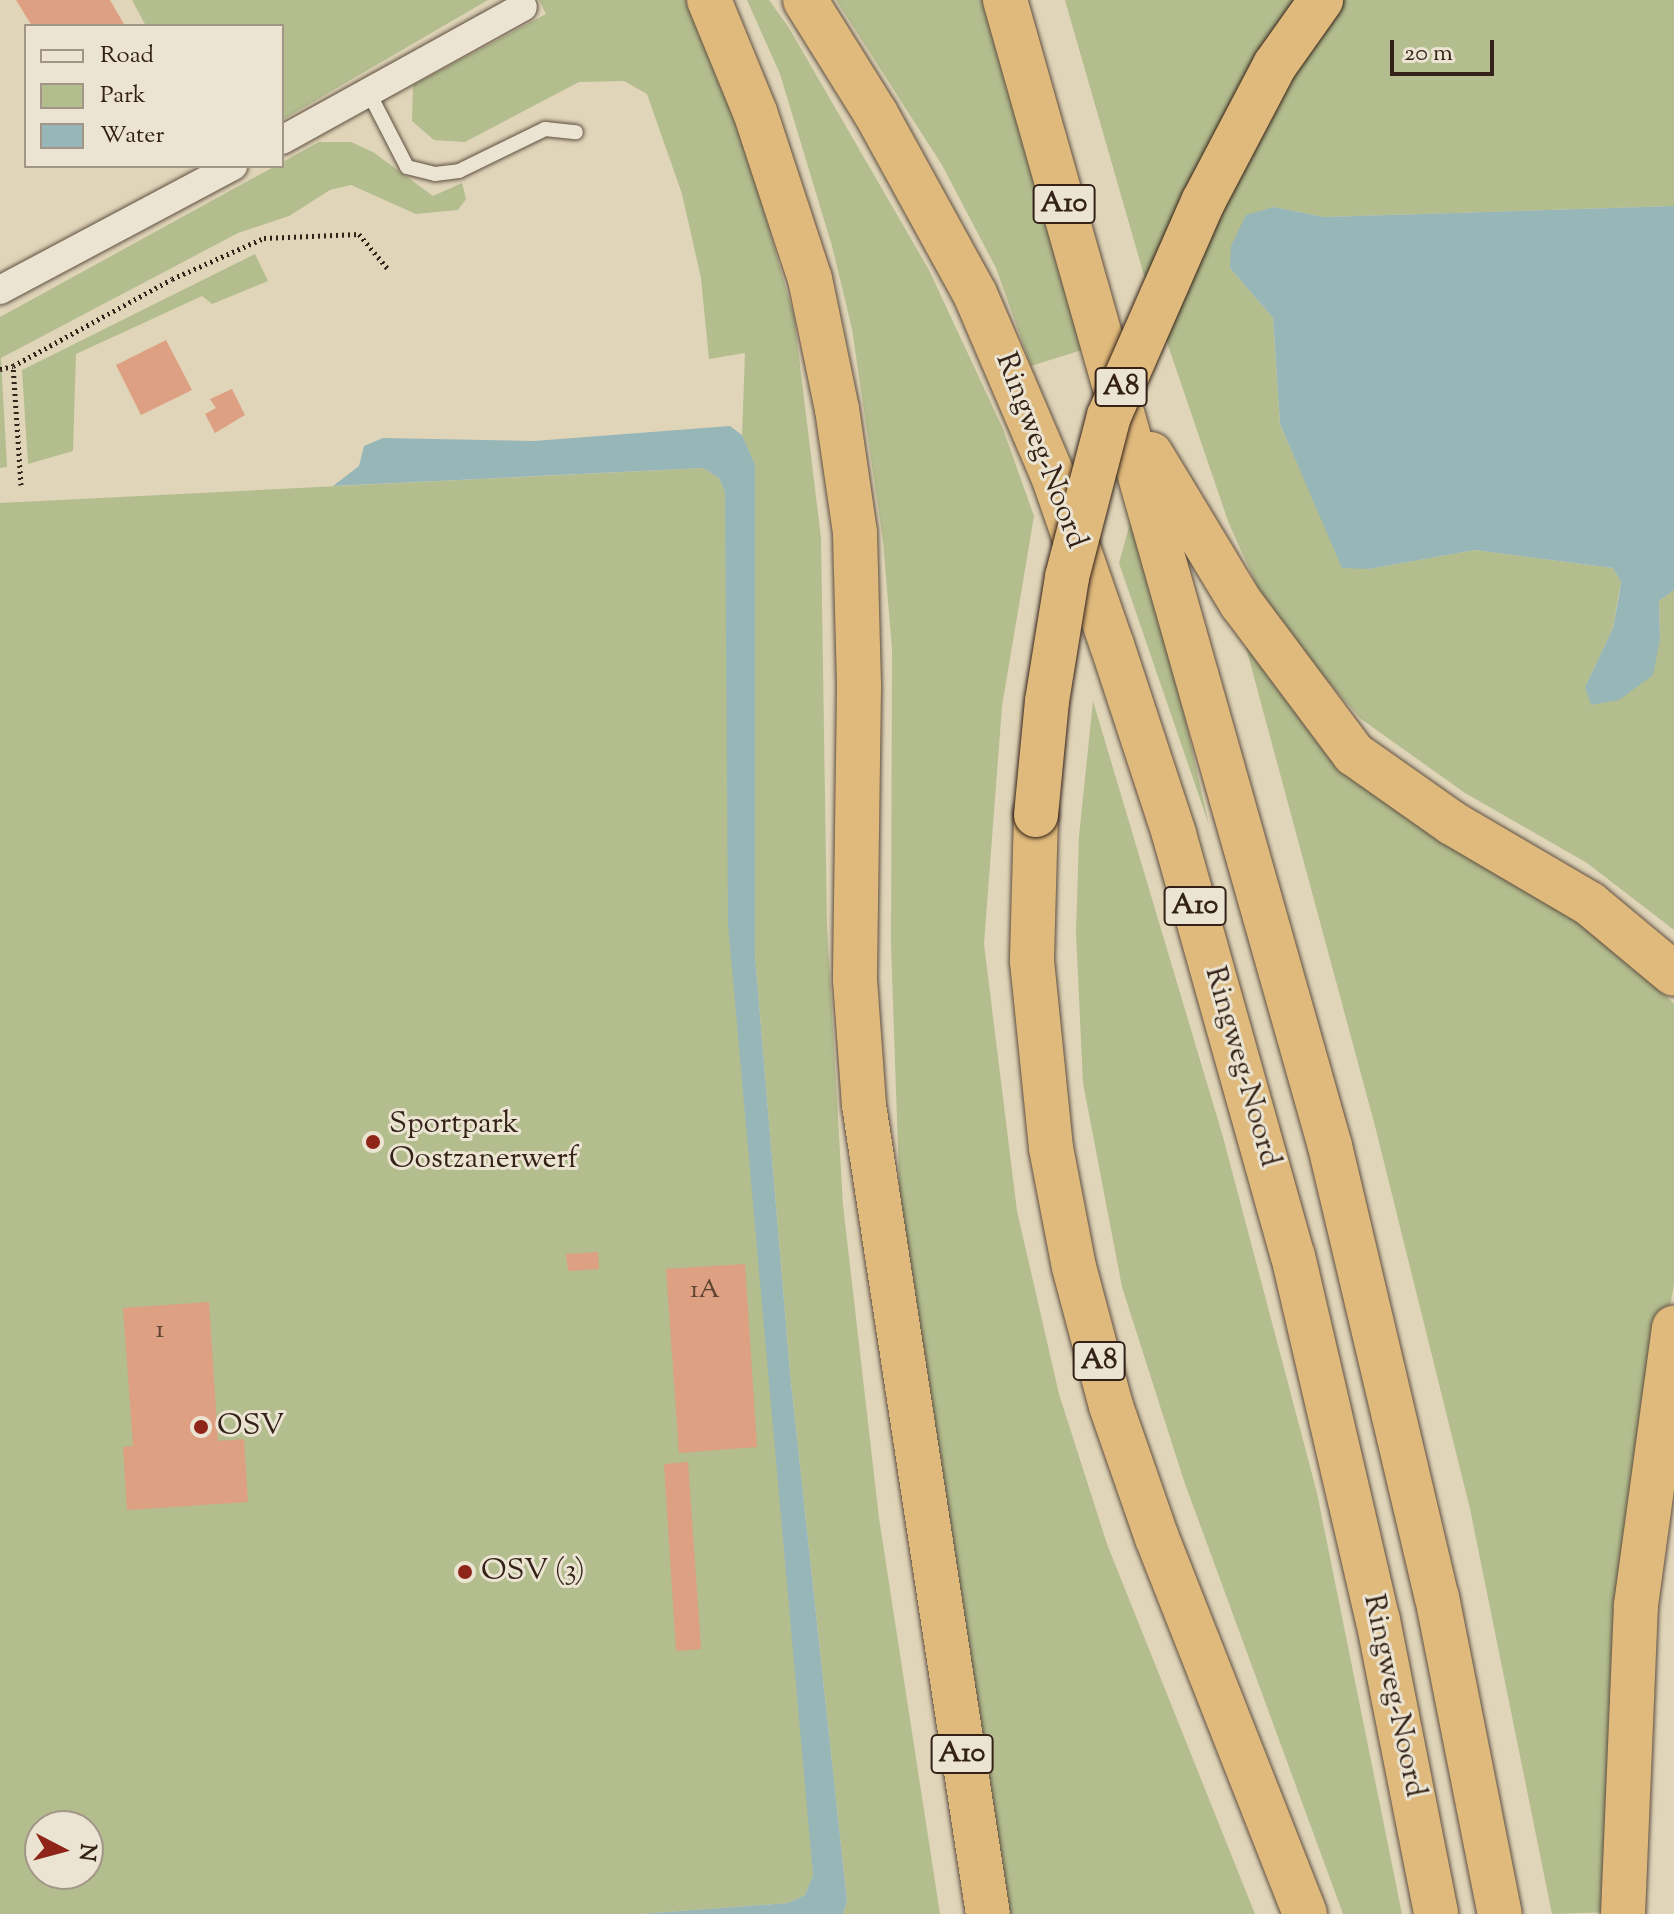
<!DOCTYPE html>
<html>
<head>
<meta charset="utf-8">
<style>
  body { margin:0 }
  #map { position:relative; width:1674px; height:1914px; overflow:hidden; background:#e0d5b9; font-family:"Sorts Mill Goudy",serif }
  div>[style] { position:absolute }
  .green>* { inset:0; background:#b3bd8e }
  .water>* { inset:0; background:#97b6b8 }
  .building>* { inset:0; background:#dea082 }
  .path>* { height:5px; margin-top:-2.5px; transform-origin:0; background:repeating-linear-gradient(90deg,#342218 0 2px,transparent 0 6px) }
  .roads { filter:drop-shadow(0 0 2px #5f4f40) drop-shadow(0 0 2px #5f4f40) }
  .service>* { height:14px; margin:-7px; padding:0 7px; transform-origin:7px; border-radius:7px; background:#ebe4d2 }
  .minor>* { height:28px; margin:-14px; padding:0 14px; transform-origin:14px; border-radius:14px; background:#ebe4d2 }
  .motorway>* { height:44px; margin:-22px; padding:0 22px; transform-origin:22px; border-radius:22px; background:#e0ba7c }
  .bridges { filter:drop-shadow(0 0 2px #342218) drop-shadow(0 0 2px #342218) }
  .motorway-bridge>* { height:44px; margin:-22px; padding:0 22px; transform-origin:22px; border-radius:22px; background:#e0ba7c }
  .dots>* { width:22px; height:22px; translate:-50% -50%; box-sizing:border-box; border:4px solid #ebe4d2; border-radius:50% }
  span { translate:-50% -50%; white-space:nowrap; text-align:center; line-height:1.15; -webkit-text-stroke:6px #ebe4d2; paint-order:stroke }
  .number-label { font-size:26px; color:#5e4232 }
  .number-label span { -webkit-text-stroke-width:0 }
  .shield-label span { padding:2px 6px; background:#ebe4d2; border:2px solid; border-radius:6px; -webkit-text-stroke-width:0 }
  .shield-label { font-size:28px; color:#342218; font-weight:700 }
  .street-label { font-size:30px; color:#342218 }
  .poi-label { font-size:30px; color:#342218 }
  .left { translate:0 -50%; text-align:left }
  .legend { position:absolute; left:24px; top:24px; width:260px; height:144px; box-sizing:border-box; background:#ebe4d2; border:2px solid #a29688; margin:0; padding:10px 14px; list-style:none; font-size:24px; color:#342218 }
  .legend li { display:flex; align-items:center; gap:16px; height:40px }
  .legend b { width:40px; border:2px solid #a29688 }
  .north { position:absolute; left:24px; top:1810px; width:80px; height:80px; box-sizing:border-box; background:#ebe4d2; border:2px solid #a29688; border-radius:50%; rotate:96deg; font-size:22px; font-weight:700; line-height:32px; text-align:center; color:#342218 }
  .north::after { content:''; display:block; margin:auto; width:28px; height:36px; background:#8f2418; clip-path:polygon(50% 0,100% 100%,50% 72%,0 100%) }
  .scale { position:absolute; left:1390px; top:40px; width:104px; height:36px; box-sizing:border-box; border:4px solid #342218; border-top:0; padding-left:10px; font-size:24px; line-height:28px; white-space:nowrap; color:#342218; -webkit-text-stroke:6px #ebe4d2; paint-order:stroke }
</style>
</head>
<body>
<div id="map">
  <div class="green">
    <i style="clip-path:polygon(132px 0,488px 0,282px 120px,282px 26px,146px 26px)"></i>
    <i style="clip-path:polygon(539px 0,686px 0,736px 114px,794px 316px,821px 538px,827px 925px,843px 1205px,879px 1518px,940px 1914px,843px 1914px,847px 1901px,790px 1373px,755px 956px,755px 466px,742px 435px,745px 353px,709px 359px,701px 278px,682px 194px,647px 94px,624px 81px,579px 82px,465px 142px,434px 140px,412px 121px,413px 85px,546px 14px)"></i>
    <i style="clip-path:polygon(747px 0,769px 0,789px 28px,929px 270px,1003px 429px,1034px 516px,1002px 706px,984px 944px,1017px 1211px,1059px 1394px,1107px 1544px,1255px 1914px,1003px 1914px,900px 1207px,891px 945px,892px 649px,883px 541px,852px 329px,832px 246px,780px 74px)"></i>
    <i style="clip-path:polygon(836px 0,988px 0,1085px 349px,1031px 366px,996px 268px,942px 165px)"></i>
    <i style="clip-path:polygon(1065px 0,1674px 0,1674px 206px,1324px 217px,1274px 207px,1230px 268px,1273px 318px,1280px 424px,1299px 468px,1369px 569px,1475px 550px,1613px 568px,1621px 582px,1613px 628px,1585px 687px,1660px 640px,1659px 601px,1674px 590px,1674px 930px,1587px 863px,1465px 793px,1361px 719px,1272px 618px,1229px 524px,1143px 272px)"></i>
    <i style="clip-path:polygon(319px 142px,351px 142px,373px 152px,433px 196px,462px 183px,466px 199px,458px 210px,416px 214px,351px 185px,330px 190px,289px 216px,238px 233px,1px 358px,7px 467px,0 468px,0 317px)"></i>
    <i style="clip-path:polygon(255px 254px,268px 281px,212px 304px,202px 296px,76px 354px,73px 451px,28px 464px,22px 370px)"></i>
    <i style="clip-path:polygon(evenodd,703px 468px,719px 478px,725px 492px,813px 1875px,805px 1895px,788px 1903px,640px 1914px,0 1914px,0 503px,703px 468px,40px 1826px,88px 1826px,88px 1874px,40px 1874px,40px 1826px)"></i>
    <i style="clip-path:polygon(1132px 516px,1187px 727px,1209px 825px,1119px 563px)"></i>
    <i style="clip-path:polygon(1244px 640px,1482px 852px,1634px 962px,1674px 1004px,1674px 1284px,1654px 1400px,1612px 1912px,1552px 1914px,1470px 1509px,1375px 1126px)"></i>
    <i style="clip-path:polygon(1093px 701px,1223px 1137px,1317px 1493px,1402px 1914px,1343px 1914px,1184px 1481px,1122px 1287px,1083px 1083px,1076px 933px,1079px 836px)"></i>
  </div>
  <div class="water">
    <i style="clip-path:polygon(1674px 206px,1674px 590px,1659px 601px,1660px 640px,1653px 675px,1619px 700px,1591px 705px,1585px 687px,1613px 628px,1619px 596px,1621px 582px,1613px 568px,1475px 550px,1369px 569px,1342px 568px,1280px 424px,1273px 318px,1230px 268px,1231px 246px,1246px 215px,1274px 207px,1324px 217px)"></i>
    <i style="clip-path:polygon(730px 426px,742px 435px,755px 465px,755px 956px,790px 1373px,847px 1901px,843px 1914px,640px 1914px,788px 1903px,805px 1895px,813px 1875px,728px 924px,725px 492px,719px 478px,703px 468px,333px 486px,359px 466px,364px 446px,383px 438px,534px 441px)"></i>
  </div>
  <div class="building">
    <i style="clip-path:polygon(16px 0,110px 0,125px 26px,32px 26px)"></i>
    <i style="clip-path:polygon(166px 340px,192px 390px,141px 415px,116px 365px)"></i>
    <i style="clip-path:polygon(232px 389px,245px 415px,215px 433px,205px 414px,216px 408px,210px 399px)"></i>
    <i style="clip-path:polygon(598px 1252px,599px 1269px,568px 1271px,566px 1254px)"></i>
    <i style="clip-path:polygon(745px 1264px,757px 1447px,679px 1453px,666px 1269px)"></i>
    <i style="clip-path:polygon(209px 1302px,218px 1441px,244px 1439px,248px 1502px,127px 1510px,123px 1447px,133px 1446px,123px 1308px)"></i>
    <i style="clip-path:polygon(688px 1462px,701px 1649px,676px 1651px,664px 1464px)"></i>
  </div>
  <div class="path">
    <i style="left:0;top:369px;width:13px;rotate:-13deg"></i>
    <i style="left:21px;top:485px;width:119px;rotate:-93.8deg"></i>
    <i style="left:13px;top:366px;width:181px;rotate:-28.7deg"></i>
    <i style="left:172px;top:279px;width:101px;rotate:-24deg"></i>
    <i style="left:264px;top:238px;width:95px;rotate:-2.4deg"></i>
    <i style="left:359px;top:234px;width:45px;rotate:50.4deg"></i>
  </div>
  <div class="roads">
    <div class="service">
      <i style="left:369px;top:93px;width:83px;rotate:62.8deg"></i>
      <i style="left:407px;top:167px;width:29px;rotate:14deg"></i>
      <i style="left:435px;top:174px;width:24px;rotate:-7deg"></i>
      <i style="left:459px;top:171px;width:96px;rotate:-26deg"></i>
      <i style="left:545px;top:129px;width:31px;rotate:6deg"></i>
    </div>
    <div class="minor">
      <i style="left:282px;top:140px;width:275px;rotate:-28.9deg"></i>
      <i style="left:0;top:290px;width:264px;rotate:-28deg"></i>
    </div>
    <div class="motorway">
      <i style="left:709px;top:0;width:121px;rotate:67.7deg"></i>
      <i style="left:755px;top:112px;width:176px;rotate:71.8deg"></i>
      <i style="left:810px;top:279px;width:133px;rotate:78.3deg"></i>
      <i style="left:837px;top:409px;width:125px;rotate:81.7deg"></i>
      <i style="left:855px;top:533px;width:154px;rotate:88.5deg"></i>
      <i style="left:859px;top:687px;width:293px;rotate:90.8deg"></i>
      <i style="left:855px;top:980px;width:125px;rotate:85.9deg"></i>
      <i style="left:864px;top:1105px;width:818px;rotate:81.29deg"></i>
      <i style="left:805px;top:0;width:134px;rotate:58.1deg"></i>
      <i style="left:876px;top:114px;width:205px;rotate:61.2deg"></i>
      <i style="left:975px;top:294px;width:198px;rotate:66.8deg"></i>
      <i style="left:1053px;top:476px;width:179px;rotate:70.8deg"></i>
      <i style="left:1112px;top:645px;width:199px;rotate:71.8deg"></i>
      <i style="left:1174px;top:834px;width:438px;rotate:74.3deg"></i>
      <i style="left:1293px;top:1256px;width:374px;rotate:76.9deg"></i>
      <i style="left:1378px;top:1620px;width:300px;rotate:78.8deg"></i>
      <i style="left:1005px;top:0;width:1191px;rotate:74.17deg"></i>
      <i style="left:1330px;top:1146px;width:464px;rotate:76.7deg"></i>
      <i style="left:1437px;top:1597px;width:323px;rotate:78.8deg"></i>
      <i style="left:1151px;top:454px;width:174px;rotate:58.9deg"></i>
      <i style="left:1241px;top:603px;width:189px;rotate:53.2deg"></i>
      <i style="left:1354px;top:754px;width:120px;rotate:35.1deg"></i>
      <i style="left:1452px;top:823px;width:160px;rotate:30.4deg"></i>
      <i style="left:1590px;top:904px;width:109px;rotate:39.8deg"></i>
      <i style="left:1036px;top:815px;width:146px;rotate:91.6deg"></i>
      <i style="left:1032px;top:961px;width:188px;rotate:84.2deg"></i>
      <i style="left:1051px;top:1148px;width:121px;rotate:79.1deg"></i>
      <i style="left:1074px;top:1267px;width:144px;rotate:75.1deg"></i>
      <i style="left:1111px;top:1406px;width:140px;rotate:70.8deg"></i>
      <i style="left:1157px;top:1538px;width:404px;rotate:68.5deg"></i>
      <i style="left:1623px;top:1914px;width:309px;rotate:-87.6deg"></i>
      <i style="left:1636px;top:1605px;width:280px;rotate:-82.2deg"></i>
    </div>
  </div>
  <div class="bridges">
    <div class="motorway-bridge">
      <i style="left:1036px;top:815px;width:115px;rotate:-84.5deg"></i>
      <i style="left:1047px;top:701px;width:126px;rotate:-80.8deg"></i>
      <i style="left:1067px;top:577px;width:166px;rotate:-75.4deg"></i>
      <i style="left:1109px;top:416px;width:234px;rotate:-66.3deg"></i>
      <i style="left:1203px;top:202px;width:155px;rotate:-62.3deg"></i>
      <i style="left:1275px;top:65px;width:80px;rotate:-54.7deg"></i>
    </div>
  </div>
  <div class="dots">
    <i style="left:373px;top:1142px;background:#8f2418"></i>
    <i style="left:201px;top:1427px;background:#8f2418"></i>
    <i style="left:465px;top:1572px;background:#8f2418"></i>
  </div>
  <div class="number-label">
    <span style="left:705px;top:1291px">1A</span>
    <span style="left:160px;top:1331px">1</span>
  </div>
  <div class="shield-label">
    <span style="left:1064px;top:204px">A10</span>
    <span style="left:1121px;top:387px">A8</span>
    <span style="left:1195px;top:906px">A10</span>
    <span style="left:1099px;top:1361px">A8</span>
    <span style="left:962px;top:1754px">A10</span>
  </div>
  <div class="street-label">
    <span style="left:1040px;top:451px;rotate:69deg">Ringweg-Noord</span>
    <span style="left:1241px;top:1067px;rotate:74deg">Ringweg-Noord</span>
    <span style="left:1393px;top:1696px;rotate:78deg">Ringweg-Noord</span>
  </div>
  <div class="poi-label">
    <span class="left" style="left:389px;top:1142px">Sportpark<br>Oostzanerwerf</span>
    <span class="left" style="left:217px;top:1427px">OSV</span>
    <span class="left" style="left:481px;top:1572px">OSV (3)</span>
  </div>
  <ul class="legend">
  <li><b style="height:10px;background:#ebe4d2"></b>Road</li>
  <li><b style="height:22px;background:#b3bd8e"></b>Park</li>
  <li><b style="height:22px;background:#97b6b8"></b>Water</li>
  </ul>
  <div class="north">N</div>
  <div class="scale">20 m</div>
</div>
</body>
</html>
